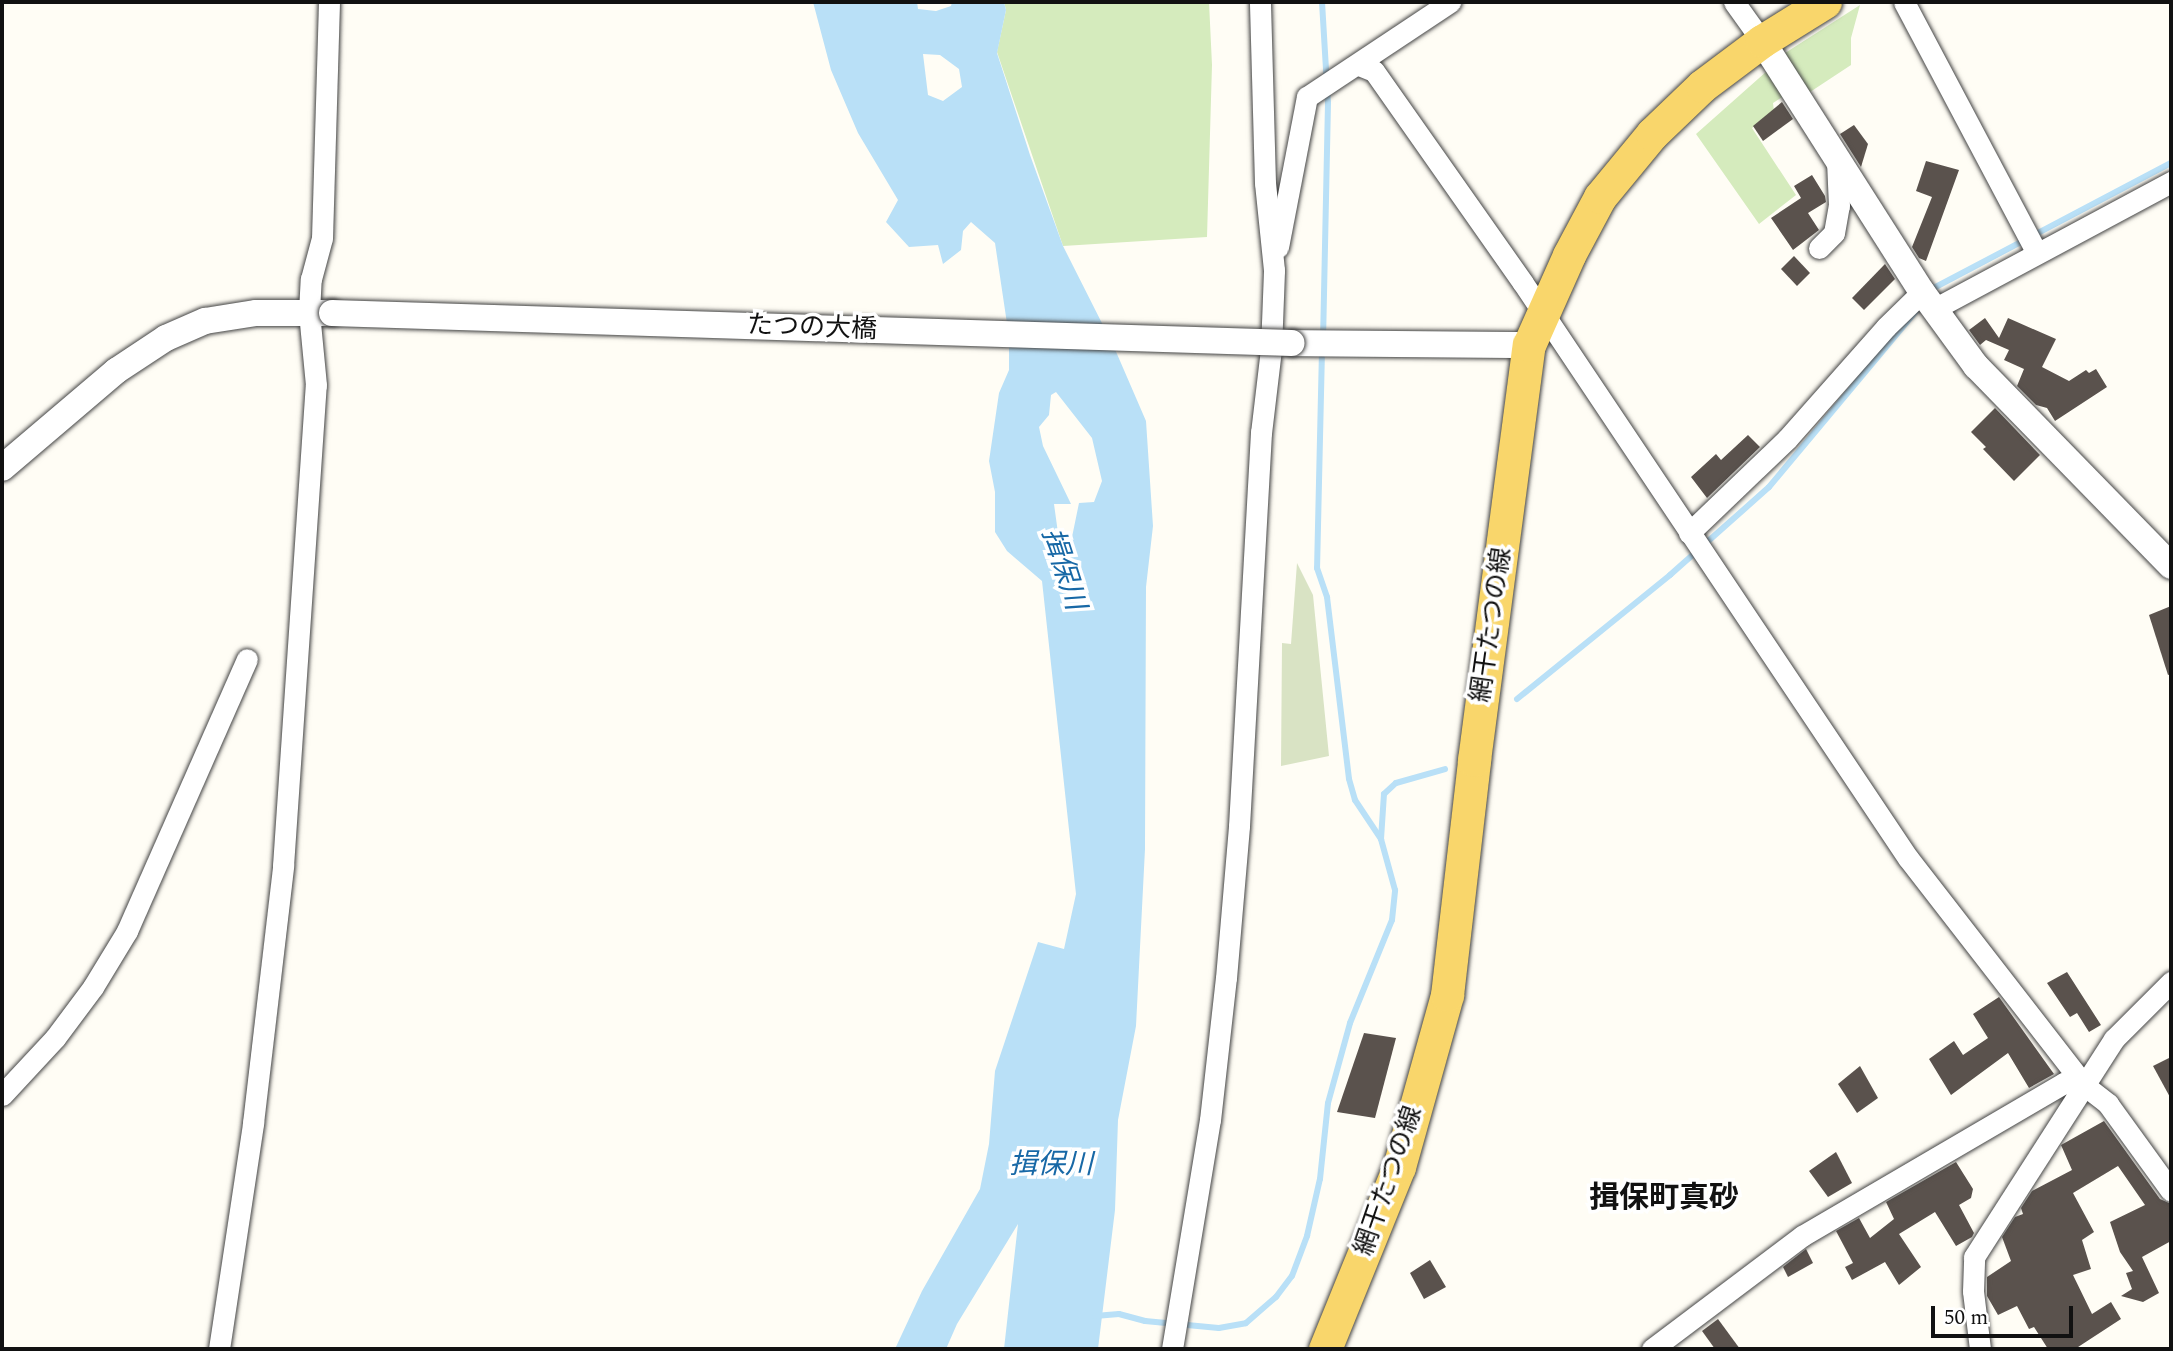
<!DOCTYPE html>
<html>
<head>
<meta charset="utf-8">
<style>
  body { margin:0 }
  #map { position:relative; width:2173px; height:1351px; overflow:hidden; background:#fffdf5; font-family:Spectral,"Noto Sans JP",serif }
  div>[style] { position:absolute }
  .green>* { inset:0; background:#d5ebbd }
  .cemetery>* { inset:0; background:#d9e3c4 }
  .water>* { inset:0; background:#b9e0f7 }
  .stream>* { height:6px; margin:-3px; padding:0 3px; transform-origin:3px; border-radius:3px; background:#b9e0f7 }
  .building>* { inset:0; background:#5a524d }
  .roads { filter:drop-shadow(0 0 2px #444) drop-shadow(0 0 2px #444) }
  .minor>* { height:21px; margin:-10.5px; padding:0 10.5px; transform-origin:10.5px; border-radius:10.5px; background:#fff }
  .tertiary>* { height:26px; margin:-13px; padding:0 13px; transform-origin:13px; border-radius:13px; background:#fff }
  .primary>* { height:33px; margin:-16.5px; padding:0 16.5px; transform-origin:16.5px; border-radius:16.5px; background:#f9d66b }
  .bridges { filter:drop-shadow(0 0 2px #444) drop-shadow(0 0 2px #444) }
  .tertiary-bridge>* { height:26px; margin:-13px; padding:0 13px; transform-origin:13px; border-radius:13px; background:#fff }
  span { translate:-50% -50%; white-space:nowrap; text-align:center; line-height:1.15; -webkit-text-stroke:7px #fff; paint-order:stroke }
  .street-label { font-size:26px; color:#111 }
  .water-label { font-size:28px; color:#1768a6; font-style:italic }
  .quarter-label { font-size:30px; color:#111; font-weight:700 }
  .frame { position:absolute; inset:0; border:4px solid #111; pointer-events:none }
  .scale { position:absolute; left:1931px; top:1306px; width:142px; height:32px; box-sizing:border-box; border:4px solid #111; border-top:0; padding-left:9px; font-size:21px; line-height:24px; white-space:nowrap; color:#111; -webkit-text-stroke:5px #fff; paint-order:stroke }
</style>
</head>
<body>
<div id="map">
  <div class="green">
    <i style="clip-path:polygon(1004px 2px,1209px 2px,1212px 65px,1207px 237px,1063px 246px,997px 52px,1006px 10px)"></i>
    <i style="clip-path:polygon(1860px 5px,1851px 38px,1851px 65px,1807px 94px,1782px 55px)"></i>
    <i style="clip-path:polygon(1767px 71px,1784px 96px,1773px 103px,1774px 111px,1752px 128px,1796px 195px,1759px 224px,1696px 134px)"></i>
  </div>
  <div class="cemetery">
    <i style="clip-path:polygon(1297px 563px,1313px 595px,1329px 756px,1281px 766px,1282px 643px,1291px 644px)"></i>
  </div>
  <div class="water">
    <i style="clip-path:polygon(evenodd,813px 2px,917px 2px,918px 9px,936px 11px,951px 6px,952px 2px,1004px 2px,1006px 10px,997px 53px,1030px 155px,1063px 246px,1114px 347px,1146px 421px,1153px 526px,1146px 587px,1145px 849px,1136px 1026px,1118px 1120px,1115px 1210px,1098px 1349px,1004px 1349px,1018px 1224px,957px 1324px,946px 1349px,895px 1349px,922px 1291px,980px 1189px,989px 1144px,995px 1071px,1038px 942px,1064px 949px,1076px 894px,1042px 581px,1007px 551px,995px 532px,995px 492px,989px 461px,999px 393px,1009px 370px,1009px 337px,995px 243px,971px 222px,963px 231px,961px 250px,943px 264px,938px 245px,909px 247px,886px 222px,898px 200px,858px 133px,831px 70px,813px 2px,923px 54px,940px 55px,959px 69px,962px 87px,943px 101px,928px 95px,923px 54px,813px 2px,1056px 392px,1092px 438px,1102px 481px,1094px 502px,1079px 503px,1072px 537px,1058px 533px,1054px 504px,1071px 504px,1043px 446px,1039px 427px,1049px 415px,1051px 395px,1056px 392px)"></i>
  </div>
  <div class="stream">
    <i style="left:1322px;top:2px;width:101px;rotate:86.6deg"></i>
    <i style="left:1328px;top:103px;width:233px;rotate:91.2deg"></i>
    <i style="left:1928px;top:291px;width:275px;rotate:-27.8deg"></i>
    <i style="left:1322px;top:350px;width:218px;rotate:91.3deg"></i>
    <i style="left:1317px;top:568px;width:31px;rotate:71deg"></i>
    <i style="left:1327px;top:597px;width:183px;rotate:83.1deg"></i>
    <i style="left:1349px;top:779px;width:22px;rotate:74deg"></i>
    <i style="left:1355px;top:800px;width:47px;rotate:56.3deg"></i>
    <i style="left:1517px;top:699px;width:197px;rotate:-39deg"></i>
    <i style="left:1670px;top:575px;width:132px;rotate:-41.6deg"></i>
    <i style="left:1769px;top:487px;width:240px;rotate:-50.1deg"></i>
    <i style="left:1095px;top:1316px;width:24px;rotate:-5deg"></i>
    <i style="left:1119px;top:1314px;width:27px;rotate:15deg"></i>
    <i style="left:1145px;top:1321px;width:74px;rotate:5.4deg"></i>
    <i style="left:1219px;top:1328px;width:27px;rotate:-10deg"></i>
    <i style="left:1246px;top:1323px;width:40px;rotate:-41deg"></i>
    <i style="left:1276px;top:1297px;width:26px;rotate:-53deg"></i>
    <i style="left:1292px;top:1276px;width:43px;rotate:-69.4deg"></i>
    <i style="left:1307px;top:1236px;width:58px;rotate:-77.2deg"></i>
    <i style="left:1320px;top:1179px;width:76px;rotate:-84deg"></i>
    <i style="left:1328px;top:1103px;width:83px;rotate:-74.6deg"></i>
    <i style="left:1350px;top:1023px;width:111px;rotate:-67.8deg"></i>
    <i style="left:1392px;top:920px;width:30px;rotate:-84deg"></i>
    <i style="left:1395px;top:890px;width:53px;rotate:-105.4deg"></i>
    <i style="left:1381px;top:839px;width:45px;rotate:-86.2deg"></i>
    <i style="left:1384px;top:794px;width:16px;rotate:-43deg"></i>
    <i style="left:1396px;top:783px;width:51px;rotate:-15.9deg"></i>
  </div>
  <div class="building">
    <i style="clip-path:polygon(1782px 102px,1793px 119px,1763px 141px,1753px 126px)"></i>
    <i style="clip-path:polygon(1854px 125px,1868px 144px,1861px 167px,1840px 134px)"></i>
    <i style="clip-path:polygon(1926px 161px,1959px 170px,1926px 261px,1919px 258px,1912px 247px,1932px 197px,1916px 191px)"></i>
    <i style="clip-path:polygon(1812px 175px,1825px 196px,1826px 202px,1808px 213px,1819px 230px,1793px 250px,1771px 218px,1801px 198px,1794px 186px)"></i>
    <i style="clip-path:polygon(1794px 256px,1810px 273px,1797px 286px,1781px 269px)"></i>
    <i style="clip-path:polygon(1885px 264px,1895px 279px,1864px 310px,1852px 298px)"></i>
    <i style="clip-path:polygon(1985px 318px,1999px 338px,2008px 318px,2056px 339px,2042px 367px,2069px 381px,2086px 370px,2089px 373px,2096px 369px,2107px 387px,2055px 421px,2047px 408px,2036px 405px,2017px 386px,2024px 369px,2004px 360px,2009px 350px,1986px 340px,1980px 345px,1969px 330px)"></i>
    <i style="clip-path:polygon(1995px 408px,2040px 455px,2014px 481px,1983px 449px,1986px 447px,1971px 432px)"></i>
    <i style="clip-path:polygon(1748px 435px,1760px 447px,1707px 498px,1691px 477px,1716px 454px,1721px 460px)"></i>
    <i style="clip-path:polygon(2171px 606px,2171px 674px,2168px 675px,2149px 615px)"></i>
    <i style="clip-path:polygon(2067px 972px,2101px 1025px,2089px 1032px,2077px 1013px,2070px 1017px,2047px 983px)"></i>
    <i style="clip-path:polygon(1999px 997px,2054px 1074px,2029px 1088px,2008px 1053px,1951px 1095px,1929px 1059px,1954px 1041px,1963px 1055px,1988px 1038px,1973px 1014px)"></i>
    <i style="clip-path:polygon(1364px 1033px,1396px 1038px,1375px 1118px,1337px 1112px)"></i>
    <i style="clip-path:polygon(2171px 1057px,2171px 1099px,2153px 1066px)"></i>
    <i style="clip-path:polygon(1860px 1066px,1878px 1098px,1857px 1113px,1838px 1084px)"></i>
    <i style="clip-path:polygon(2104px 1121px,2160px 1199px,2171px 1204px,2171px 1241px,2142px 1257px,2159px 1293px,2143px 1302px,2121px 1296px,2132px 1289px,2126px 1273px,2133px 1271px,2120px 1252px,2110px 1222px,2145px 1205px,2118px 1166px,2073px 1193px,2094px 1232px,2082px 1240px,2091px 1269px,2073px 1275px,2092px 1314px,2111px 1302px,2121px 1319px,2075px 1349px,2048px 1349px,2034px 1327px,2029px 1329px,2017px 1306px,1998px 1315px,1987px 1296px,1987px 1277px,2011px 1261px,2002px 1237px,2015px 1217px,2023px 1214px,2021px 1208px,2032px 1191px,2072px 1170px,2061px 1145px)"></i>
    <i style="clip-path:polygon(1836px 1152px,1852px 1183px,1828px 1197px,1809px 1171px)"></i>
    <i style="clip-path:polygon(1956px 1162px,1973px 1189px,1971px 1198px,1959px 1205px,1974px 1233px,1972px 1237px,1956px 1246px,1935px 1212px,1899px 1234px,1921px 1267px,1899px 1285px,1885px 1262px,1852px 1280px,1845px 1267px,1853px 1263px,1836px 1231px,1859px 1218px,1870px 1238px,1894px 1219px,1886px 1202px)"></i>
    <i style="clip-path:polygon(1806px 1249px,1813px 1263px,1788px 1277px,1783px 1267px)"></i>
    <i style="clip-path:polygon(1430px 1260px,1446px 1287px,1424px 1299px,1410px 1273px)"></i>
    <i style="clip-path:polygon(1718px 1319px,1740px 1349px,1715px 1349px,1702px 1331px)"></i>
  </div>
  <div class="roads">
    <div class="minor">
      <i style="left:1734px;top:2px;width:48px;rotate:54.3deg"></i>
      <i style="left:1904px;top:2px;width:284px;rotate:62.1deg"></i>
      <i style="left:1359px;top:65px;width:16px;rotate:22deg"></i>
      <i style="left:1374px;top:71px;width:259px;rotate:54.9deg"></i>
      <i style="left:1523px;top:283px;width:692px;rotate:56.2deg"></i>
      <i style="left:1908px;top:858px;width:287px;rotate:52.2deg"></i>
      <i style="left:2084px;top:1085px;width:31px;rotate:38deg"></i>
      <i style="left:2108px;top:1104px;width:107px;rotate:54.1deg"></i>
      <i style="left:1278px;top:247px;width:153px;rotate:-79.1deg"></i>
      <i style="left:1307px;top:97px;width:172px;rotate:-33.6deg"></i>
      <i style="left:1819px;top:248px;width:21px;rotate:-45deg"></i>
      <i style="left:1834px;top:233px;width:27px;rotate:-80deg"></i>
      <i style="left:1839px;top:206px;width:46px;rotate:-92.5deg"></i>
      <i style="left:1934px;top:309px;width:269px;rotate:-28.2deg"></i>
      <i style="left:1689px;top:533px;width:136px;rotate:-43.8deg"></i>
      <i style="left:1787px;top:439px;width:149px;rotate:-48.5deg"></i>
      <i style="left:1886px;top:327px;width:50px;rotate:-44.2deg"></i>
      <i style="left:2px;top:1095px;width:78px;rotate:-47.1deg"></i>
      <i style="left:55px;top:1038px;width:64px;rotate:-53.3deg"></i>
      <i style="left:93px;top:987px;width:66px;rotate:-58.7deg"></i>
      <i style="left:127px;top:931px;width:297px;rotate:-66.2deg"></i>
      <i style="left:219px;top:1349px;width:229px;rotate:-81.4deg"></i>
      <i style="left:253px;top:1123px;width:259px;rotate:-83.3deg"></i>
      <i style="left:283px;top:866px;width:482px;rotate:-86.1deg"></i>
      <i style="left:316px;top:385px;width:73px;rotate:-95.5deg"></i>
      <i style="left:309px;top:312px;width:33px;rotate:-87deg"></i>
      <i style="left:311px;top:279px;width:42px;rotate:-75deg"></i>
      <i style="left:322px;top:238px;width:236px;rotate:-88.3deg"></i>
      <i style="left:1172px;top:1349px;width:232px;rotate:-80.6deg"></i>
      <i style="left:1210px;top:1120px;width:143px;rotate:-83.6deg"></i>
      <i style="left:1226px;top:978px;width:153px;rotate:-85.1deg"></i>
      <i style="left:1239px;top:826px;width:394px;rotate:-86.8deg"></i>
      <i style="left:1261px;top:433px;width:85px;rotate:-83.2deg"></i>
      <i style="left:1271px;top:349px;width:79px;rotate:-87.8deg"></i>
      <i style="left:1274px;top:270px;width:87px;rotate:-95.9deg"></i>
      <i style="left:1265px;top:183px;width:181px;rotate:-91.6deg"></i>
      <i style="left:1652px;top:1349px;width:188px;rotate:-37deg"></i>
      <i style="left:1802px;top:1236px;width:303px;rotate:-30.3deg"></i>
      <i style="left:2064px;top:1083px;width:20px;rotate:6deg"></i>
      <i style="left:1980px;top:1349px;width:58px;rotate:-96.9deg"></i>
      <i style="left:1973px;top:1291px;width:34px;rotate:-88deg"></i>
      <i style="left:1974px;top:1257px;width:259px;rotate:-57.3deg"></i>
      <i style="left:2114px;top:1039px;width:81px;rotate:-45deg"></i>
    </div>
    <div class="tertiary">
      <i style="left:1762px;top:41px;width:298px;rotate:57.5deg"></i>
      <i style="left:1922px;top:292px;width:92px;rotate:53.9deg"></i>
      <i style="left:1976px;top:366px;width:279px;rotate:45.7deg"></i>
      <i style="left:1292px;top:343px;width:237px;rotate:0.5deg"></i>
      <i style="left:2px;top:468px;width:150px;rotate:-40.4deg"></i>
      <i style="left:116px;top:371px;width:60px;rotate:-33.4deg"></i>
      <i style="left:166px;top:338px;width:43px;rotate:-23.6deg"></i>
      <i style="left:205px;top:321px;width:52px;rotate:-8.9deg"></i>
      <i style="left:256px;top:313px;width:76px"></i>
    </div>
    <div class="primary">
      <i style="left:1325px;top:1349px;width:196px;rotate:-67.9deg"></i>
      <i style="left:1399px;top:1167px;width:179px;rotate:-74.4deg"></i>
      <i style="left:1447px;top:995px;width:237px;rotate:-83.4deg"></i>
      <i style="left:1474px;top:760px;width:419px;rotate:-82.5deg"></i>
      <i style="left:1529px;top:345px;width:98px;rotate:-66deg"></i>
      <i style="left:1569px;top:255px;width:66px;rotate:-61.9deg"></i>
      <i style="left:1600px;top:197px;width:82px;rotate:-50.5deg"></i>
      <i style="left:1652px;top:134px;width:69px;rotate:-43.8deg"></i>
      <i style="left:1702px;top:86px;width:75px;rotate:-36.9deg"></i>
      <i style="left:1762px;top:41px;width:74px;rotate:-31.8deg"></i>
    </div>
  </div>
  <div class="bridges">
    <div class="tertiary-bridge">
      <i style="left:332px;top:313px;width:960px;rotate:1.79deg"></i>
    </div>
  </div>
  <div class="street-label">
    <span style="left:812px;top:328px;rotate:2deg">たつの大橋</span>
    <span style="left:1492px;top:625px;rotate:-82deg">網干たつの線</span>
    <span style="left:1389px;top:1181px;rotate:-71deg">網干たつの線</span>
  </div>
  <div class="water-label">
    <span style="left:1063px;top:569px;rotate:72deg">揖保川</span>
    <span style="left:1051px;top:1165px">揖保川</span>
  </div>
  <div class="quarter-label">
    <span style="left:1664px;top:1198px">揖保町真砂</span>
  </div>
  <div class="frame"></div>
  <div class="scale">50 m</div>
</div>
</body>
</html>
